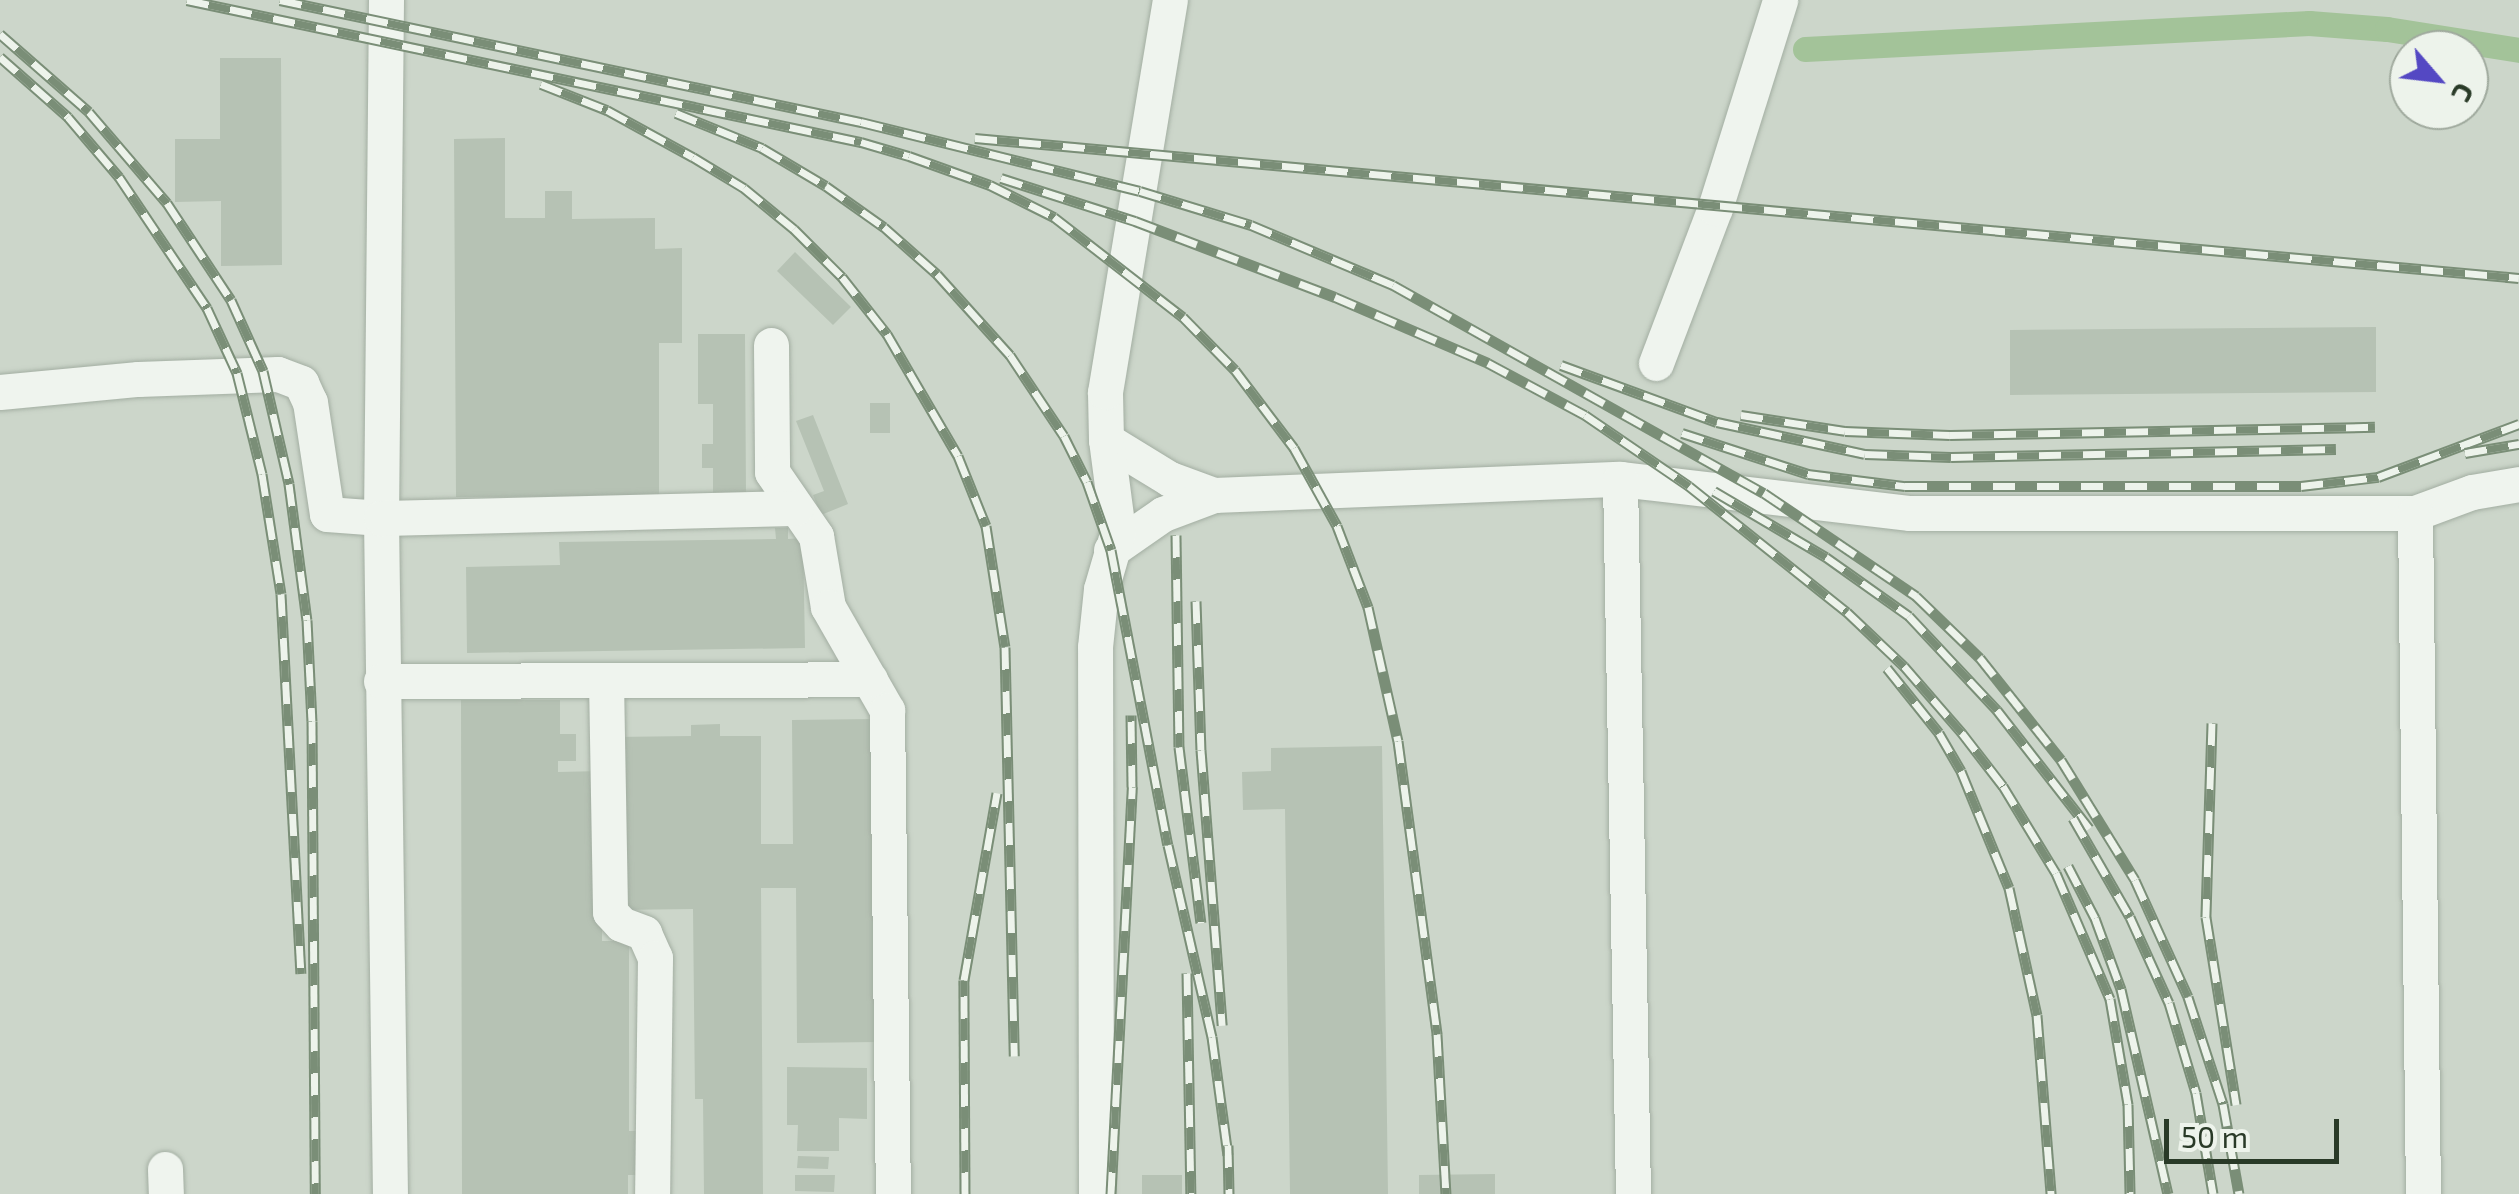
<!DOCTYPE html>
<html>
<head>
<meta charset="utf-8">
<style>
  body { margin:0 }
  #map { position:relative; width:2519px; height:1194px; overflow:hidden; background:#dde5dc; font-family:"Exo 2",sans-serif }
  div>[style] { position:absolute }
  .built>* { inset:0; background:#ccd6ca }
  .canal>* { height:25px; margin:-12.5px; padding:0 12.5px; transform-origin:12.5px; border-radius:12.5px; background:#a3c399 }
  .building>* { inset:0; background:#b6c2b4 }
  .roads { filter:drop-shadow(0 0 2px #a3aea2) drop-shadow(0 0 2px #a3aea2) }
  .minor>* { height:35px; margin:-17.5px; padding:0 17.5px; transform-origin:17.5px; border-radius:17.5px; background:#eff4ee }
  .rail>* { height:11px; margin-top:-5.5px; transform-origin:0; background:repeating-linear-gradient(90deg,#edf3eb 0 22px,#7a8e77 0 44px); box-sizing:border-box; border-block:2px solid #7a8e77 }
  span { translate:-50% -50%; white-space:nowrap; text-align:center; line-height:1.15; -webkit-text-stroke:9px #edf3eb; paint-order:stroke }
  .north { position:absolute; left:2389px; top:30px; width:100px; height:100px; box-sizing:border-box; background:#edf3eb; border:2px solid #9fa99d; border-radius:50%; rotate:118deg; font-size:28px; font-weight:700; line-height:40px; text-align:center; color:#293a27 }
  .north::after { content:''; display:block; margin:auto; width:35px; height:45px; background:#5448c3; clip-path:polygon(50% 0,100% 100%,50% 72%,0 100%) }
  .scale { position:absolute; left:2164px; top:1119px; width:175px; height:45px; box-sizing:border-box; border:5px solid #293a27; border-top:0; padding-left:12px; font-size:30px; line-height:35px; white-space:nowrap; color:#293a27; -webkit-text-stroke:8px #edf3eb; paint-order:stroke }
</style>
</head>
<body>
<div id="map">
  <div class="built">
    <i style="clip-path:polygon(evenodd,0 0,2519px 0,2519px 1194px,0 1194px,0 0,2409px 50px,2469px 50px,2469px 110px,2409px 110px,2409px 50px)"></i>
  </div>
  <div class="canal">
    <i style="left:1805px;top:49px;width:505px;rotate:-2.95deg"></i>
    <i style="left:2309px;top:23px;width:78px;rotate:4.4deg"></i>
    <i style="left:2387px;top:29px;width:134px;rotate:9deg"></i>
  </div>
  <div class="building">
    <i style="clip-path:polygon(220px 58px,281px 58px,282px 265px,221px 266px,221px 201px,175px 202px,175px 139px,220px 139px)"></i>
    <i style="clip-path:polygon(505px 138px,505px 218px,545px 218px,545px 191px,572px 191px,572px 219px,655px 218px,655px 249px,682px 248px,682px 343px,659px 343px,659px 496px,456px 497px,454px 139px)"></i>
    <i style="clip-path:polygon(795px 252px,851px 307px,833px 325px,777px 271px)"></i>
    <i style="clip-path:polygon(2376px 327px,2376px 392px,2010px 395px,2010px 330px)"></i>
    <i style="clip-path:polygon(698px 334px,745px 334px,746px 497px,713px 497px,713px 468px,702px 468px,702px 444px,713px 444px,713px 404px,698px 404px)"></i>
    <i style="clip-path:polygon(870px 403px,890px 403px,890px 433px,870px 433px)"></i>
    <i style="clip-path:polygon(813px 415px,848px 504px,821px 515px,813px 495px,824px 491px,796px 421px)"></i>
    <i style="clip-path:polygon(775px 528px,788px 528px,788px 539px,803px 538px,805px 648px,467px 653px,466px 567px,560px 565px,559px 542px,776px 539px)"></i>
    <i style="clip-path:polygon(461px 700px,560px 700px,560px 734px,576px 734px,576px 761px,558px 761px,558px 772px,602px 771px,602px 941px,629px 941px,629px 1131px,645px 1131px,645px 1175px,628px 1175px,628px 1194px,462px 1194px)"></i>
    <i style="clip-path:polygon(875px 719px,877px 1042px,797px 1043px,796px 888px,761px 888px,763px 1194px,704px 1194px,703px 1099px,695px 1099px,693px 909px,616px 910px,615px 737px,691px 736px,691px 725px,720px 724px,720px 736px,761px 736px,761px 844px,793px 844px,792px 720px)"></i>
    <i style="clip-path:polygon(1382px 746px,1388px 1194px,1290px 1194px,1285px 809px,1243px 810px,1242px 772px,1271px 771px,1271px 748px)"></i>
    <i style="clip-path:polygon(787px 1067px,867px 1068px,867px 1119px,839px 1118px,839px 1151px,797px 1151px,798px 1125px,787px 1125px)"></i>
    <i style="clip-path:polygon(798px 1156px,829px 1157px,828px 1169px,797px 1168px)"></i>
    <i style="clip-path:polygon(1495px 1174px,1495px 1194px,1419px 1194px,1419px 1175px)"></i>
    <i style="clip-path:polygon(795px 1175px,835px 1175px,834px 1192px,795px 1191px)"></i>
    <i style="clip-path:polygon(1142px 1175px,1182px 1175px,1182px 1194px,1142px 1194px)"></i>
  </div>
  <div class="roads">
    <div class="minor">
      <i style="left:386px;top:0;width:518px;rotate:90.55deg"></i>
      <i style="left:381px;top:518px;width:676px;rotate:89.24deg"></i>
      <i style="left:771px;top:345px;width:127px;rotate:89.5deg"></i>
      <i style="left:772px;top:472px;width:78px;rotate:55.5deg"></i>
      <i style="left:816px;top:536px;width:72px;rotate:80.4deg"></i>
      <i style="left:828px;top:607px;width:119px;rotate:60.2deg"></i>
      <i style="left:887px;top:710px;width:484px;rotate:89.3deg"></i>
      <i style="left:1656px;top:363px;width:166px;rotate:-69.2deg"></i>
      <i style="left:1715px;top:208px;width:218px;rotate:-72.6deg"></i>
      <i style="left:0;top:392px;width:139px;rotate:-5.4deg"></i>
      <i style="left:138px;top:379px;width:140px;rotate:-2deg"></i>
      <i style="left:278px;top:374px;width:25px;rotate:21deg"></i>
      <i style="left:301px;top:383px;width:21px;rotate:65deg"></i>
      <i style="left:310px;top:402px;width:113px;rotate:81.4deg"></i>
      <i style="left:327px;top:514px;width:54px;rotate:4.2deg"></i>
      <i style="left:381px;top:518px;width:415px;rotate:-1.4deg"></i>
      <i style="left:1106px;top:440px;width:75px;rotate:31.4deg"></i>
      <i style="left:1170px;top:479px;width:47px;rotate:20deg"></i>
      <i style="left:1214px;top:495px;width:406px;rotate:-2.3deg"></i>
      <i style="left:1620px;top:479px;width:292px;rotate:6.7deg"></i>
      <i style="left:1910px;top:513px;width:505px"></i>
      <i style="left:2415px;top:513px;width:61px;rotate:-20.2deg"></i>
      <i style="left:2472px;top:492px;width:48px;rotate:-9.7deg"></i>
      <i style="left:1620px;top:479px;width:715px;rotate:88.96deg"></i>
      <i style="left:2415px;top:513px;width:681px;rotate:89.33deg"></i>
      <i style="left:1111px;top:550px;width:63px;rotate:-34.7deg"></i>
      <i style="left:1163px;top:514px;width:54px;rotate:-20.4deg"></i>
      <i style="left:606px;top:680px;width:232px;rotate:89deg"></i>
      <i style="left:610px;top:912px;width:16px;rotate:47deg"></i>
      <i style="left:621px;top:924px;width:25px;rotate:21deg"></i>
      <i style="left:644px;top:933px;width:27px;rotate:66deg"></i>
      <i style="left:655px;top:958px;width:236px;rotate:90.7deg"></i>
      <i style="left:381px;top:681px;width:489px;rotate:-0.2deg"></i>
      <i style="left:165px;top:1169px;width:25px;rotate:88deg"></i>
      <i style="left:1096px;top:1194px;width:547px;rotate:-90.1deg"></i>
      <i style="left:1095px;top:647px;width:58px;rotate:-84.1deg"></i>
      <i style="left:1101px;top:589px;width:60px;rotate:-73.7deg"></i>
      <i style="left:1118px;top:531px;width:92px;rotate:-97.5deg"></i>
      <i style="left:1106px;top:440px;width:48px;rotate:-91.2deg"></i>
      <i style="left:1105px;top:392px;width:397px;rotate:-80.6deg"></i>
    </div>
  </div>
  <div class="rail">
    <i style="left:187px;top:0;width:689px;rotate:11.9deg"></i>
    <i style="left:861px;top:142px;width:50px;rotate:16.3deg"></i>
    <i style="left:909px;top:156px;width:86px;rotate:19.7deg"></i>
    <i style="left:990px;top:185px;width:72px;rotate:26.6deg"></i>
    <i style="left:1054px;top:217px;width:163px;rotate:37.8deg"></i>
    <i style="left:1183px;top:317px;width:74px;rotate:45.5deg"></i>
    <i style="left:1235px;top:370px;width:98px;rotate:52.9deg"></i>
    <i style="left:1294px;top:448px;width:89px;rotate:61.1deg"></i>
    <i style="left:1337px;top:526px;width:87px;rotate:69.1deg"></i>
    <i style="left:1368px;top:607px;width:137px;rotate:77.4deg"></i>
    <i style="left:1398px;top:741px;width:296px;rotate:82.4deg"></i>
    <i style="left:1437px;top:1034px;width:160px;rotate:86.8deg"></i>
    <i style="left:280px;top:0;width:594px;rotate:11.86deg"></i>
    <i style="left:861px;top:122px;width:287px;rotate:13.9deg"></i>
    <i style="left:1140px;top:191px;width:116px;rotate:17deg"></i>
    <i style="left:1251px;top:225px;width:154px;rotate:22.9deg"></i>
    <i style="left:1393px;top:285px;width:425px;rotate:29.3deg"></i>
    <i style="left:1764px;top:493px;width:184px;rotate:34.1deg"></i>
    <i style="left:1916px;top:596px;width:89px;rotate:44.1deg"></i>
    <i style="left:1980px;top:658px;width:130px;rotate:51.5deg"></i>
    <i style="left:2061px;top:760px;width:141px;rotate:58.3deg"></i>
    <i style="left:2135px;top:880px;width:128px;rotate:65.6deg"></i>
    <i style="left:2188px;top:997px;width:113px;rotate:71.9deg"></i>
    <i style="left:2223px;top:1104px;width:91px;rotate:79.9deg"></i>
    <i style="left:0;top:34px;width:118px;rotate:41.2deg"></i>
    <i style="left:89px;top:112px;width:120px;rotate:49.4deg"></i>
    <i style="left:167px;top:203px;width:116px;rotate:56.6deg"></i>
    <i style="left:231px;top:300px;width:78px;rotate:65.7deg"></i>
    <i style="left:263px;top:371px;width:116px;rotate:77deg"></i>
    <i style="left:289px;top:484px;width:137px;rotate:82.5deg"></i>
    <i style="left:307px;top:620px;width:101px;rotate:87.2deg"></i>
    <i style="left:312px;top:721px;width:473px;rotate:89.6deg"></i>
    <i style="left:0;top:57px;width:91px;rotate:41.4deg"></i>
    <i style="left:68px;top:117px;width:79px;rotate:49.6deg"></i>
    <i style="left:119px;top:177px;width:158px;rotate:56.1deg"></i>
    <i style="left:207px;top:308px;width:72px;rotate:65.2deg"></i>
    <i style="left:237px;top:373px;width:104px;rotate:76.1deg"></i>
    <i style="left:262px;top:474px;width:121px;rotate:81deg"></i>
    <i style="left:281px;top:594px;width:380px;rotate:87deg"></i>
    <i style="left:541px;top:84px;width:71px;rotate:21.5deg"></i>
    <i style="left:607px;top:110px;width:98px;rotate:28.7deg"></i>
    <i style="left:693px;top:157px;width:60px;rotate:31.3deg"></i>
    <i style="left:744px;top:188px;width:65px;rotate:39.4deg"></i>
    <i style="left:794px;top:229px;width:68px;rotate:45deg"></i>
    <i style="left:842px;top:277px;width:73px;rotate:51.7deg"></i>
    <i style="left:887px;top:334px;width:141px;rotate:59.8deg"></i>
    <i style="left:958px;top:456px;width:75px;rotate:68.2deg"></i>
    <i style="left:986px;top:526px;width:122px;rotate:81.1deg"></i>
    <i style="left:1005px;top:647px;width:409px;rotate:88.7deg"></i>
    <i style="left:676px;top:113px;width:93px;rotate:22.1deg"></i>
    <i style="left:762px;top:148px;width:74px;rotate:30.7deg"></i>
    <i style="left:826px;top:186px;width:71px;rotate:35.3deg"></i>
    <i style="left:884px;top:227px;width:71px;rotate:41.6deg"></i>
    <i style="left:937px;top:274px;width:109px;rotate:48deg"></i>
    <i style="left:1010px;top:355px;width:97px;rotate:56.3deg"></i>
    <i style="left:1064px;top:436px;width:51px;rotate:63.4deg"></i>
    <i style="left:1087px;top:482px;width:72px;rotate:70.6deg"></i>
    <i style="left:1111px;top:550px;width:300px;rotate:79.1deg"></i>
    <i style="left:1168px;top:845px;width:197px;rotate:77.1deg"></i>
    <i style="left:1212px;top:1037px;width:119px;rotate:82.3deg"></i>
    <i style="left:975px;top:138px;width:1550px;rotate:5.18deg"></i>
    <i style="left:1001px;top:178px;width:141px;rotate:17.8deg"></i>
    <i style="left:1135px;top:221px;width:214px;rotate:20.8deg"></i>
    <i style="left:1335px;top:297px;width:167px;rotate:23.3deg"></i>
    <i style="left:1488px;top:363px;width:110px;rotate:28.2deg"></i>
    <i style="left:1585px;top:415px;width:126px;rotate:34.3deg"></i>
    <i style="left:1689px;top:486px;width:202px;rotate:38.6deg"></i>
    <i style="left:1847px;top:612px;width:79px;rotate:43.5deg"></i>
    <i style="left:1904px;top:666px;width:89px;rotate:49.1deg"></i>
    <i style="left:1962px;top:733px;width:67px;rotate:52.3deg"></i>
    <i style="left:2003px;top:786px;width:102px;rotate:58.7deg"></i>
    <i style="left:2056px;top:873px;width:137px;rotate:66.8deg"></i>
    <i style="left:2110px;top:999px;width:107px;rotate:80.3deg"></i>
    <i style="left:2128px;top:1104px;width:90px;rotate:88.7deg"></i>
    <i style="left:1561px;top:365px;width:166px;rotate:20.1deg"></i>
    <i style="left:1717px;top:422px;width:151px;rotate:12.2deg"></i>
    <i style="left:1865px;top:454px;width:86px;rotate:2deg"></i>
    <i style="left:1951px;top:457px;width:385px;rotate:-1.2deg"></i>
    <i style="left:1741px;top:415px;width:105px;rotate:8.7deg"></i>
    <i style="left:1845px;top:431px;width:105px;rotate:2.2deg"></i>
    <i style="left:1950px;top:435px;width:425px;rotate:-1.1deg"></i>
    <i style="left:1682px;top:433px;width:133px;rotate:18deg"></i>
    <i style="left:1808px;top:474px;width:98px;rotate:7.1deg"></i>
    <i style="left:1905px;top:486px;width:396px"></i>
    <i style="left:2301px;top:486px;width:78px;rotate:-6.7deg"></i>
    <i style="left:2378px;top:477px;width:151px;rotate:-20.6deg"></i>
    <i style="left:2465px;top:453px;width:55px;rotate:-9.5deg"></i>
    <i style="left:1714px;top:491px;width:130px;rotate:30.5deg"></i>
    <i style="left:1826px;top:557px;width:102px;rotate:35.4deg"></i>
    <i style="left:1909px;top:616px;width:129px;rotate:46.9deg"></i>
    <i style="left:1997px;top:710px;width:150px;rotate:52.1deg"></i>
    <i style="left:1176px;top:535px;width:212px;rotate:89.2deg"></i>
    <i style="left:1179px;top:747px;width:177px;rotate:82.9deg"></i>
    <i style="left:1196px;top:601px;width:149px;rotate:88.1deg"></i>
    <i style="left:1201px;top:750px;width:276px;rotate:85.6deg"></i>
    <i style="left:1887px;top:668px;width:83px;rotate:51.3deg"></i>
    <i style="left:1939px;top:733px;width:44px;rotate:59.9deg"></i>
    <i style="left:1961px;top:771px;width:126px;rotate:67.7deg"></i>
    <i style="left:2009px;top:888px;width:130px;rotate:77.6deg"></i>
    <i style="left:2037px;top:1015px;width:180px;rotate:85.5deg"></i>
    <i style="left:2212px;top:723px;width:194px;rotate:91.8deg"></i>
    <i style="left:2206px;top:917px;width:190px;rotate:80.9deg"></i>
    <i style="left:2073px;top:818px;width:114px;rotate:60.1deg"></i>
    <i style="left:2130px;top:917px;width:94px;rotate:65.6deg"></i>
    <i style="left:2169px;top:1003px;width:94px;rotate:73.3deg"></i>
    <i style="left:2196px;top:1093px;width:102px;rotate:80.4deg"></i>
    <i style="left:2068px;top:866px;width:59px;rotate:62.6deg"></i>
    <i style="left:2095px;top:918px;width:76px;rotate:69.9deg"></i>
    <i style="left:2121px;top:989px;width:210px;rotate:77.1deg"></i>
    <i style="left:1187px;top:973px;width:221px;rotate:89deg"></i>
    <i style="left:1228px;top:1145px;width:49px;rotate:88.8deg"></i>
    <i style="left:965px;top:1194px;width:214px;rotate:-90.3deg"></i>
    <i style="left:964px;top:980px;width:190px;rotate:-80deg"></i>
    <i style="left:1111px;top:1194px;width:408px;rotate:-87deg"></i>
    <i style="left:1132px;top:787px;width:72px;rotate:-90.8deg"></i>
  </div>
  <div class="north">С</div>
  <div class="scale">50 m</div>
</div>
</body>
</html>
